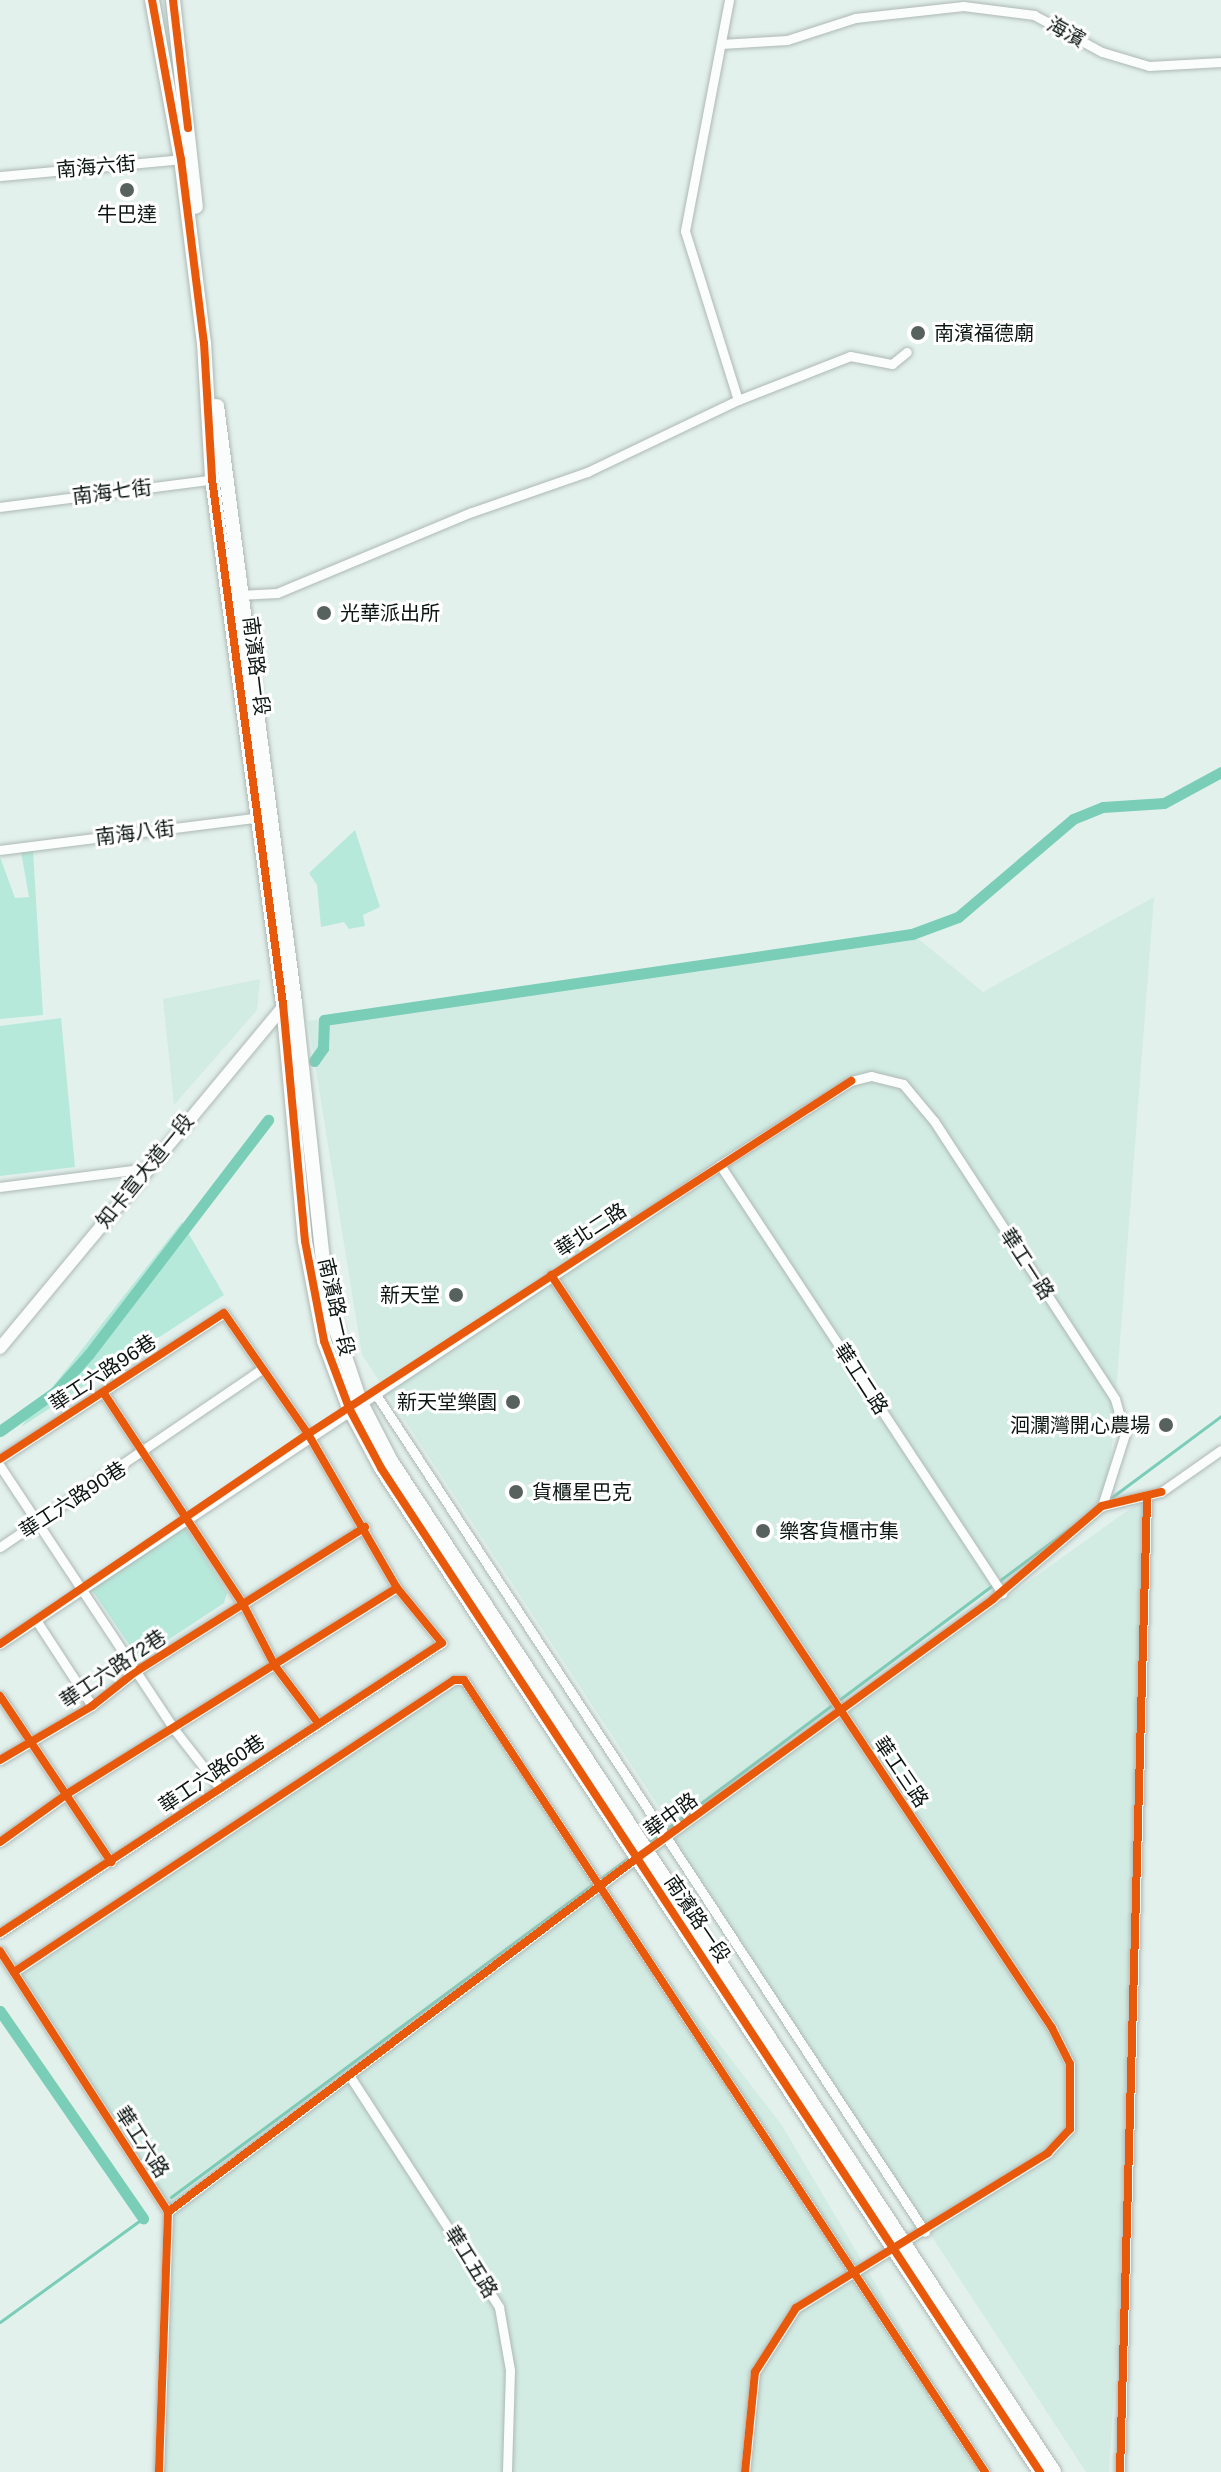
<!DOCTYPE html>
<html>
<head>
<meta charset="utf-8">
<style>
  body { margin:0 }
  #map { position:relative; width:1221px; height:2472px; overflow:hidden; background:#e3f1ed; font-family:Helvetica,"Noto Sans TC",sans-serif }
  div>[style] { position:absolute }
  .built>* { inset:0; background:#d2ece4 }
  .green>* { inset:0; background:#b7e9db }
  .stream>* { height:3px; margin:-1.5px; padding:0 1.5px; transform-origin:1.5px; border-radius:1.5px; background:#7acdb7 }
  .canal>* { height:11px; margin:-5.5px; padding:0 5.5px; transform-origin:5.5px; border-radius:5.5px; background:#7acdb7 }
  .roads { filter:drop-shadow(0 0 2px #adb8b4) drop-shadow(0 0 2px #adb8b4) }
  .minor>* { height:9px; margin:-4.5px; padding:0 4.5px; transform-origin:4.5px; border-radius:4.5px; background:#fbfdfc }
  .tertiary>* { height:12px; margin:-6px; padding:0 6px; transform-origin:6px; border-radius:6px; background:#fbfdfc }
  .secondary>* { height:14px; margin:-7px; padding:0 7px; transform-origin:7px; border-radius:7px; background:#fbfdfc }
  .cycleway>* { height:8px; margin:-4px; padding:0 4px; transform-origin:4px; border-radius:4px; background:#e8590c }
  .dots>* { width:22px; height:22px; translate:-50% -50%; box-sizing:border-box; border:4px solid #fff; border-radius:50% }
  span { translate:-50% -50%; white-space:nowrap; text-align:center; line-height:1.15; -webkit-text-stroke:6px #fff; paint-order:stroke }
  .street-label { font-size:20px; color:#0b1512 }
  .poi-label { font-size:20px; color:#0b1512 }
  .left { translate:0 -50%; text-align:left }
  .right { translate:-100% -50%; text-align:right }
</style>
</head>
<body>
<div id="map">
  <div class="built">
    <i style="clip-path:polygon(1154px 897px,1108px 1498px,671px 1825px,362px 1355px,308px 1021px,909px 931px,983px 992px)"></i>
    <i style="clip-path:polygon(260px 979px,257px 1010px,174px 1105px,163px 999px)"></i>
    <i style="clip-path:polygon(1138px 1503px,1143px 1508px,1118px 2327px,1109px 2472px,1086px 2472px,671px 1838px)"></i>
    <i style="clip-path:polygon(454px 1680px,464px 1680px,599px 1888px,781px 2124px,987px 2472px,157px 2472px,168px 2212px,14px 1972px)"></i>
  </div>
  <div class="green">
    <i style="clip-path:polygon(355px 830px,380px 907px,363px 915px,365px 926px,349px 929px,344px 922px,321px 927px,317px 885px,309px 873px)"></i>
    <i style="clip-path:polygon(33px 850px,43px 1015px,0 1019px,0 857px,15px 898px,29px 897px,21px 852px)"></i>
    <i style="clip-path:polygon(61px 1018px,75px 1167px,0 1176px,0 1026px)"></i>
    <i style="clip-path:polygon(182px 1222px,224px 1295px,21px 1427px)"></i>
    <i style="clip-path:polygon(184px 1526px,227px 1593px,224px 1603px,139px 1659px,90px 1587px)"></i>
  </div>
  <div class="stream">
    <i style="left:1108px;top:1500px;width:141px;rotate:-36.6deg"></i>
    <i style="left:999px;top:1581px;width:89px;rotate:-36.7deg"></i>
    <i style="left:839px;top:1700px;width:192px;rotate:-36.8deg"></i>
    <i style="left:665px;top:1830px;width:209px;rotate:-36.8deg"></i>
    <i style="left:646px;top:1844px;width:16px;rotate:-38deg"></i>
    <i style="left:171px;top:2197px;width:573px;rotate:-36.55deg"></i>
    <i style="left:0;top:2322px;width:177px;rotate:-36deg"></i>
  </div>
  <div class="canal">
    <i style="left:314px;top:1061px;width:16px;rotate:-55deg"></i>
    <i style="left:323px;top:1048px;width:28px;rotate:-88deg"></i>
    <i style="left:324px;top:1020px;width:594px;rotate:-8.32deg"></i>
    <i style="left:912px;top:934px;width:49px;rotate:-20.3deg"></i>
    <i style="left:958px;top:917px;width:151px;rotate:-40.4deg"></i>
    <i style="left:1073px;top:819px;width:32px;rotate:-22deg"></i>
    <i style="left:1103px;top:807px;width:61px;rotate:-3.8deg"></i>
    <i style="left:1164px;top:803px;width:65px;rotate:-28.5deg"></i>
    <i style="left:0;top:1431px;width:69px;rotate:-35.5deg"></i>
    <i style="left:56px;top:1391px;width:50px;rotate:-48.3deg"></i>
    <i style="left:89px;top:1354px;width:295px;rotate:-52.6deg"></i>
    <i style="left:0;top:2011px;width:252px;rotate:55.4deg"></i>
  </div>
  <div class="roads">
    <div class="minor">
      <i style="left:729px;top:0;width:235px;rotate:100.8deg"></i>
      <i style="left:685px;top:231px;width:177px;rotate:72.6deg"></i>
      <i style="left:721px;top:44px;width:66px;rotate:-3.5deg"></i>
      <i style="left:787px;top:40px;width:71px;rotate:-17.9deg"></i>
      <i style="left:855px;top:18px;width:109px;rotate:-6.3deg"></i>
      <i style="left:963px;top:6px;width:72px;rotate:7.2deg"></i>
      <i style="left:1034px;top:15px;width:77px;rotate:28.6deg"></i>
      <i style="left:1102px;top:52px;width:49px;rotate:16.6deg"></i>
      <i style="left:1149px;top:66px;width:72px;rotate:-3.2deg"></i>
      <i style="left:0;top:176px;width:185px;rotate:-5.3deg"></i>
      <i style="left:0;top:507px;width:217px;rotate:-7.4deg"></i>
      <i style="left:239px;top:595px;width:38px;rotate:-3deg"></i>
      <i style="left:277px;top:593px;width:211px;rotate:-22.6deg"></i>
      <i style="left:472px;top:512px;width:122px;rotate:-19.2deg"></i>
      <i style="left:587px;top:472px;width:167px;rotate:-25.5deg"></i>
      <i style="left:738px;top:400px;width:120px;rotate:-21.4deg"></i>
      <i style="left:850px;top:356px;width:43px;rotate:10.8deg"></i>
      <i style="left:892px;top:364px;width:19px;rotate:-39deg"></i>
      <i style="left:0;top:850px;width:265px;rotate:-7.2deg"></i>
      <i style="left:720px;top:1165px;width:513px;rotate:56.62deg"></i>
      <i style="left:0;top:1187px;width:149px;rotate:-7.3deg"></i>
      <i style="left:551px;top:1275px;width:904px;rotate:56.36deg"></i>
      <i style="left:1052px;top:2028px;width:40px;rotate:63.4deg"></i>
      <i style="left:1070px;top:2064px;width:65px;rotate:90deg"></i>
      <i style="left:1070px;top:2129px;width:33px;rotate:133deg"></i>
      <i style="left:1048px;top:2153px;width:296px;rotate:148.4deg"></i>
      <i style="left:796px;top:2308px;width:76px;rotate:122.6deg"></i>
      <i style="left:755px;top:2372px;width:100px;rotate:95.7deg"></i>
      <i style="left:103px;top:1392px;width:254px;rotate:56.6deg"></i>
      <i style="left:243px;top:1604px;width:70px;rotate:62.7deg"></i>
      <i style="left:275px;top:1666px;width:71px;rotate:53deg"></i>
      <i style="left:375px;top:1393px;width:1003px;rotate:56.75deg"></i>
      <i style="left:0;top:1459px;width:267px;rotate:-33.1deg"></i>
      <i style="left:224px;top:1313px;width:147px;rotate:55.2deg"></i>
      <i style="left:308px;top:1434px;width:178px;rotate:60deg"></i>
      <i style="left:397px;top:1588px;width:71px;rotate:50.7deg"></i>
      <i style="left:442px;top:1643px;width:529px;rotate:146.73deg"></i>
      <i style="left:0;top:1466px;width:315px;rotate:56.5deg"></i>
      <i style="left:174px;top:1729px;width:75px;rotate:52.1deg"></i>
      <i style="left:0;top:1547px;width:317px;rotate:-34.2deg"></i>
      <i style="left:36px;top:1620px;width:103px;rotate:56.9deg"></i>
      <i style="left:0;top:1644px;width:865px;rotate:-33.63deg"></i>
      <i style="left:720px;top:1165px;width:156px;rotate:-32.7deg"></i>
      <i style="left:851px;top:1081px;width:21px;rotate:-14deg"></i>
      <i style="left:871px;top:1076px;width:33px;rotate:14deg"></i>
      <i style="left:903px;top:1084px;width:48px;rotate:50deg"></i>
      <i style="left:934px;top:1121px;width:332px;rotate:56.9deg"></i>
      <i style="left:1115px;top:1399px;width:36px;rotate:74deg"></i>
      <i style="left:1125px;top:1434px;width:76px;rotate:107.7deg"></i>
      <i style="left:0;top:1696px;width:200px;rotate:56.2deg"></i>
      <i style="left:0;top:1760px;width:107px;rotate:-30.4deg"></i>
      <i style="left:92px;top:1706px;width:55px;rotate:-38.3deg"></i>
      <i style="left:135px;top:1672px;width:272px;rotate:-32.2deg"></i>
      <i style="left:0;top:1842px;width:82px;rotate:-35.6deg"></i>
      <i style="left:67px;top:1794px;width:389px;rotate:-32deg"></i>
      <i style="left:0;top:1951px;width:310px;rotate:57.2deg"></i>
      <i style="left:168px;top:2212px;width:260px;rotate:92deg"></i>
      <i style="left:14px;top:1972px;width:528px;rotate:-33.57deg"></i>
      <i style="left:454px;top:1680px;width:10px"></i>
      <i style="left:464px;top:1680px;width:948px;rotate:56.66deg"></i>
      <i style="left:351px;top:2078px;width:273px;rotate:57.1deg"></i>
      <i style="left:499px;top:2307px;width:64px;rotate:80.1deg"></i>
      <i style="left:510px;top:2370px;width:102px;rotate:91.7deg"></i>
      <i style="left:168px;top:2212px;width:588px;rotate:-37.05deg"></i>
      <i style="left:637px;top:1858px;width:440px;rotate:-36deg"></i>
      <i style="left:993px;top:1599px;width:143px;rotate:-40.5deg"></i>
      <i style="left:1102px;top:1506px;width:61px;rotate:-13.3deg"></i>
      <i style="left:1161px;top:1492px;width:73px;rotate:-35deg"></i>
      <i style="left:1120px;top:2472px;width:975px;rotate:-88.41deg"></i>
    </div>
    <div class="tertiary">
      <i style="left:0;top:1348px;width:447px;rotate:-50.3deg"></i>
    </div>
    <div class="secondary">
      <i style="left:152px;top:0;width:162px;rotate:79.7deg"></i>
      <i style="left:181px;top:159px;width:185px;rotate:82.9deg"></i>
      <i style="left:204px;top:343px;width:136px;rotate:86.6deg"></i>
      <i style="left:212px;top:479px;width:530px;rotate:82.3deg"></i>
      <i style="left:283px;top:1004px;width:238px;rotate:84.7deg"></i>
      <i style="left:305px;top:1241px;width:102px;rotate:79.2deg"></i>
      <i style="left:324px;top:1341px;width:72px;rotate:69.5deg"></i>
      <i style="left:349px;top:1408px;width:68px;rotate:61.9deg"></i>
      <i style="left:381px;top:1468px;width:1201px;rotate:56.72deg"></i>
      <i style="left:173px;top:0;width:208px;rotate:83.7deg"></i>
      <i style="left:217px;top:406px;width:602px;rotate:82.56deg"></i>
      <i style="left:295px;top:1003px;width:305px;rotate:83.8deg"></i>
      <i style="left:328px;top:1306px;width:100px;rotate:71.4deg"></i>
      <i style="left:360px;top:1401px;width:68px;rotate:62.7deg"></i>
      <i style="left:391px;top:1461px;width:1209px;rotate:56.74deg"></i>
    </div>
  </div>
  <div class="cycleway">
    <i style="left:152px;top:0;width:162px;rotate:79.7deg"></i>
    <i style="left:181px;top:159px;width:185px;rotate:82.9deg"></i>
    <i style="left:204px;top:343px;width:136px;rotate:86.6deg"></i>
    <i style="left:212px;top:479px;width:530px;rotate:82.3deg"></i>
    <i style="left:283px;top:1004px;width:238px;rotate:84.7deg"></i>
    <i style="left:305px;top:1241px;width:102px;rotate:79.2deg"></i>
    <i style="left:324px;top:1341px;width:72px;rotate:69.5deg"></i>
    <i style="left:349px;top:1408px;width:68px;rotate:61.9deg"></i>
    <i style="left:381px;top:1468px;width:1201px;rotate:56.72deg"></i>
    <i style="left:173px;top:0;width:129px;rotate:83.3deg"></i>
    <i style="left:551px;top:1275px;width:904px;rotate:56.36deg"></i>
    <i style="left:1052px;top:2028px;width:40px;rotate:63.4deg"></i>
    <i style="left:1070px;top:2064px;width:65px;rotate:90deg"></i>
    <i style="left:1070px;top:2129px;width:33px;rotate:133deg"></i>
    <i style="left:1048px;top:2153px;width:296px;rotate:148.4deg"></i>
    <i style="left:796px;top:2308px;width:76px;rotate:122.6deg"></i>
    <i style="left:755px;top:2372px;width:100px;rotate:95.7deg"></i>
    <i style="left:103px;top:1392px;width:254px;rotate:56.6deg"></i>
    <i style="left:243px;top:1604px;width:70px;rotate:62.7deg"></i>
    <i style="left:275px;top:1666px;width:71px;rotate:53deg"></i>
    <i style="left:0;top:1459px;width:267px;rotate:-33.1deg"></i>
    <i style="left:224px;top:1313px;width:147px;rotate:55.2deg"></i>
    <i style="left:308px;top:1434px;width:178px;rotate:60deg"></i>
    <i style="left:397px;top:1588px;width:71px;rotate:50.7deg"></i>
    <i style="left:442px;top:1643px;width:529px;rotate:146.73deg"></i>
    <i style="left:0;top:1644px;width:373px;rotate:-34.3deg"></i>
    <i style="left:308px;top:1434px;width:648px;rotate:-33.03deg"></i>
    <i style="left:0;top:1696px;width:200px;rotate:56.2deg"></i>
    <i style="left:0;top:1760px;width:107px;rotate:-30.4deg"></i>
    <i style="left:92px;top:1706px;width:55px;rotate:-38.3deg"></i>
    <i style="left:135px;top:1672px;width:272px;rotate:-32.2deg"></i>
    <i style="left:0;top:1842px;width:82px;rotate:-35.6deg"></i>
    <i style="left:67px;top:1794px;width:389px;rotate:-32deg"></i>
    <i style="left:0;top:1951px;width:310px;rotate:57.2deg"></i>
    <i style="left:168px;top:2212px;width:260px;rotate:92deg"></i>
    <i style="left:14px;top:1972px;width:528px;rotate:-33.57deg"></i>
    <i style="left:454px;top:1680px;width:10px"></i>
    <i style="left:464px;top:1680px;width:948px;rotate:56.66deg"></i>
    <i style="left:168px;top:2212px;width:588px;rotate:-37.05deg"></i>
    <i style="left:637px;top:1858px;width:440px;rotate:-36deg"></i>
    <i style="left:993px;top:1599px;width:143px;rotate:-40.5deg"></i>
    <i style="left:1102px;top:1506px;width:61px;rotate:-13.3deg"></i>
    <i style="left:1120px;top:2472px;width:975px;rotate:-88.41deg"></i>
  </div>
  <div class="dots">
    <i style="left:127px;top:190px;background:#57625f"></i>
    <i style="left:918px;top:333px;background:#57625f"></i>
    <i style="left:324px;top:613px;background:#57625f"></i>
    <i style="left:456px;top:1295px;background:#57625f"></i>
    <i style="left:513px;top:1402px;background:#57625f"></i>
    <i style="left:1166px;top:1425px;background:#57625f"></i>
    <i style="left:516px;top:1492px;background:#57625f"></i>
    <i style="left:763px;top:1531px;background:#57625f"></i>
  </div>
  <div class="street-label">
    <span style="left:1066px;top:32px;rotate:29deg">海濱</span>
    <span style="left:96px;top:167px;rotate:-5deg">南海六街</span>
    <span style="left:112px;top:492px;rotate:-7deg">南海七街</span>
    <span style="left:256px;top:666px;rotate:83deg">南濱路一段</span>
    <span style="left:135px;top:833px;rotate:-7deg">南海八街</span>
    <span style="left:145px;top:1171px;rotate:-51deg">知卡宣大道一段</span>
    <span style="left:591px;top:1230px;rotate:-33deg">華北二路</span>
    <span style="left:1027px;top:1264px;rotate:57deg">華工一路</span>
    <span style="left:336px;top:1307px;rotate:77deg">南濱路一段</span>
    <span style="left:103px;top:1373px;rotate:-33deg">華工六路96巷</span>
    <span style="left:861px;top:1379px;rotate:57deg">華工二路</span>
    <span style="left:73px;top:1500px;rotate:-33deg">華工六路90巷</span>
    <span style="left:113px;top:1669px;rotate:-34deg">華工六路72巷</span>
    <span style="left:901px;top:1772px;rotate:56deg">華工三路</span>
    <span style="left:212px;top:1774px;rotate:-34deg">華工六路60巷</span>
    <span style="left:671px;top:1815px;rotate:-36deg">華中路</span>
    <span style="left:697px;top:1919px;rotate:56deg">南濱路一段</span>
    <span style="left:142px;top:2142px;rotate:57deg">華工六路</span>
    <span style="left:471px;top:2262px;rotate:58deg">華工五路</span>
  </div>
  <div class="poi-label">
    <span style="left:127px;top:214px">牛巴達</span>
    <span class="left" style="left:934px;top:333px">南濱福德廟</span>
    <span class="left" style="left:340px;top:613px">光華派出所</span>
    <span class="right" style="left:440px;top:1295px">新天堂</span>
    <span class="right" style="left:497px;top:1402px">新天堂樂園</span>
    <span class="right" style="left:1150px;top:1425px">洄瀾灣開心農場</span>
    <span class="left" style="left:532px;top:1492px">貨櫃星巴克</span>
    <span class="left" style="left:779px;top:1531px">樂客貨櫃市集</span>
  </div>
</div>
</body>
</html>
